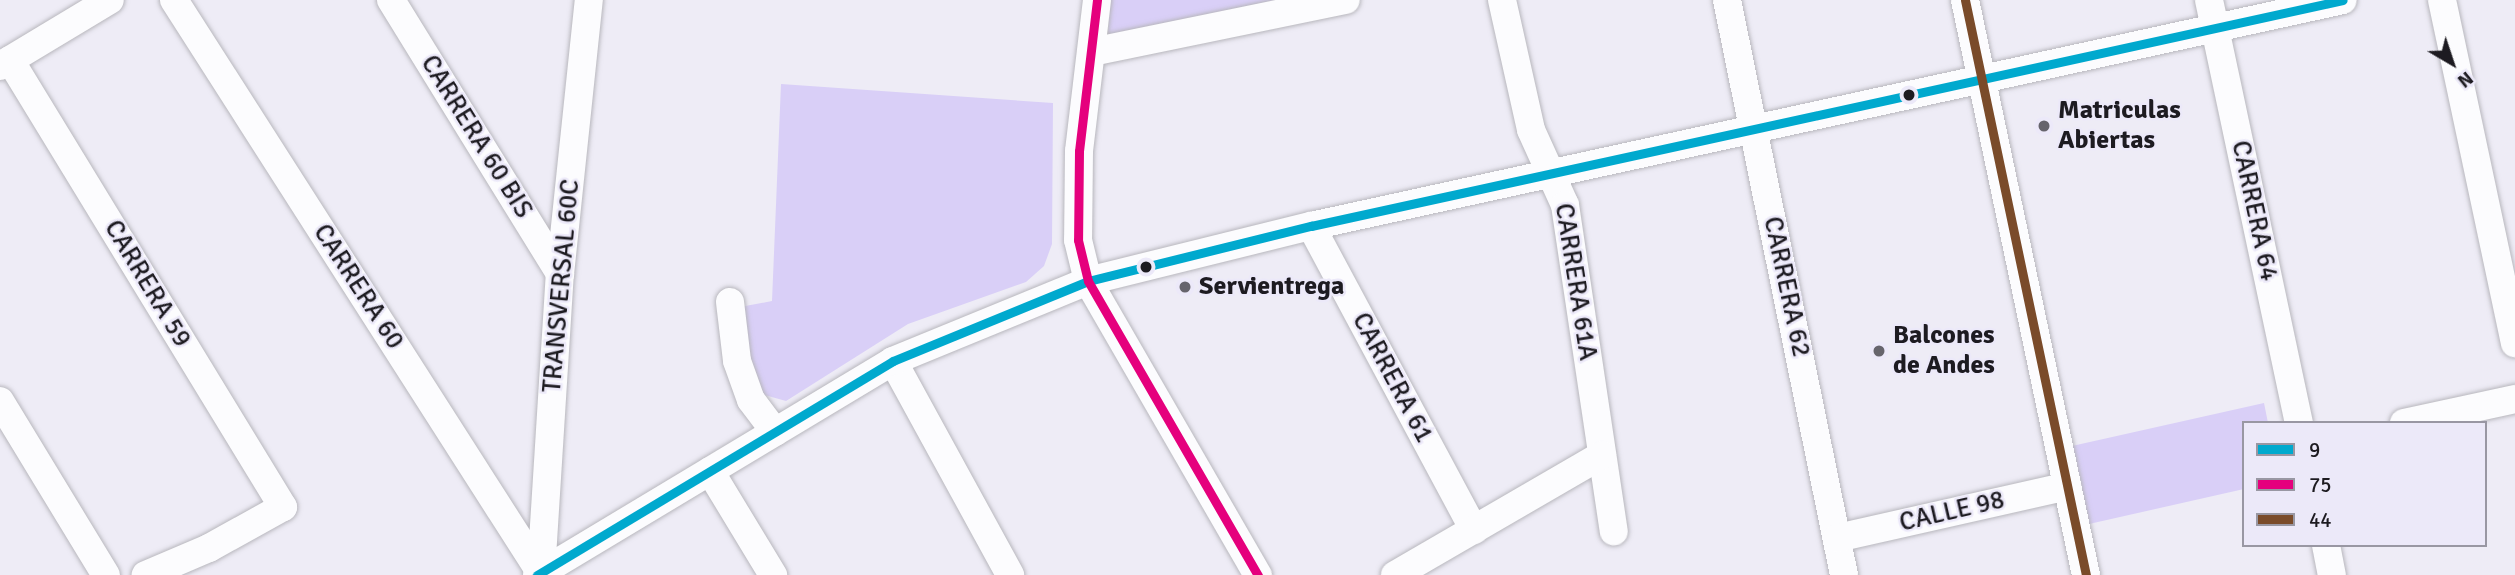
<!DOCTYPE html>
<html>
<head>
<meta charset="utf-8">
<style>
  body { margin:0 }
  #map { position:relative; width:2515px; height:575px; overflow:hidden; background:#eeecf6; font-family:Signika,sans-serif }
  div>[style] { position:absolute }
  .green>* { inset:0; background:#d9cff7 }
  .roads { filter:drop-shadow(0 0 2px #b8b7bd) drop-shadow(0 0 2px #b8b7bd) }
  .minor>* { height:28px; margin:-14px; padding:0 14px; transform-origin:14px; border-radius:14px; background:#fcfcfe }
  .bus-1>* { height:9px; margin:-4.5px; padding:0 4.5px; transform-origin:4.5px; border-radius:4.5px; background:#00a9ce }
  .bus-2>* { height:9px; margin:-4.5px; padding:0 4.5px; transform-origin:4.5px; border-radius:4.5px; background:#e5007d }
  .bus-3>* { height:9px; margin:-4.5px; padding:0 4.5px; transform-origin:4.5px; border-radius:4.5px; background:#7a4b2a }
  .dots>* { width:19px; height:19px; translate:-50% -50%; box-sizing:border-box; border:4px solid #ece9f9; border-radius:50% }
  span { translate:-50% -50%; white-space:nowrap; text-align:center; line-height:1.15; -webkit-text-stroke:5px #ece9f9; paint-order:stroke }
  .poi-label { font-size:26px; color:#1d1b21; font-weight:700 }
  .left { translate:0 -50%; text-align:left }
  .street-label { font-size:26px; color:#1d1b21 }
  .legend { position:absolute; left:2242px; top:421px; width:245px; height:126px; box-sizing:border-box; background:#ece9f9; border:2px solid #9997a3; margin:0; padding:9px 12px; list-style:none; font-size:21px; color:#1d1b21 }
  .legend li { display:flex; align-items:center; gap:14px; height:35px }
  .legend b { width:35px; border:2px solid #9997a3 }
  .north { position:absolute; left:2417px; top:28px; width:70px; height:70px; -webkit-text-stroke:5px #ece9f9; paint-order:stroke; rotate:141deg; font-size:19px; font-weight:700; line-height:28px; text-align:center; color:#1d1b21 }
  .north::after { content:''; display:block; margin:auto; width:24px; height:32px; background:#1d1b21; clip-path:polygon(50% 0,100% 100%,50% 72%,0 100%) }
</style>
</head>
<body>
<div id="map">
  <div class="green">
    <i style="clip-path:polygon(1110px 0,1276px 0,1108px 36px)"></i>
    <i style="clip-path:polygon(781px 84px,1053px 103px,1052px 244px,1044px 266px,1026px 282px,908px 324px,786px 401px,761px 394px,745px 350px,740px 307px,772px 301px)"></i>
    <i style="clip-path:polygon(2264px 403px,2268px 423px,2244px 423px,2244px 489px,2089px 524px,2072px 446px)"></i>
  </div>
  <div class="roads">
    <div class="minor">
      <i style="left:174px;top:0;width:683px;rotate:57.38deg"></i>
      <i style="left:391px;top:0;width:322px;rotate:58.3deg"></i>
      <i style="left:1097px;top:0;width:152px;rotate:96.8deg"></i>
      <i style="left:1079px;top:151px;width:89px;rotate:90.6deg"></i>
      <i style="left:1078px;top:240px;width:42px;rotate:76.3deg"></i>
      <i style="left:1088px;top:281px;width:340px;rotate:60deg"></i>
      <i style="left:1502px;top:0;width:133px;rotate:77.4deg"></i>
      <i style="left:1531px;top:130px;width:82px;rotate:65.6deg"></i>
      <i style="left:1565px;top:205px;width:330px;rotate:81.5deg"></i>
      <i style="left:1727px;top:0;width:587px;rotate:78.5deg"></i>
      <i style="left:1965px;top:0;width:588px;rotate:78.12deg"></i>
      <i style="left:2209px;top:0;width:432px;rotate:78deg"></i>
      <i style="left:2442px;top:0;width:351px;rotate:78deg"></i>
      <i style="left:1092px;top:52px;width:259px;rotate:-11.6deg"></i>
      <i style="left:10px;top:60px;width:524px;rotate:58.59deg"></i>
      <i style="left:283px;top:507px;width:85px;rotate:151deg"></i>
      <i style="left:209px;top:548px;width:69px;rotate:156.8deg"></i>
      <i style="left:0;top:66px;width:128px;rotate:-31deg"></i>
      <i style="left:1311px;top:226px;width:345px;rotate:61.8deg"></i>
      <i style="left:730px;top:302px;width:59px;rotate:83.2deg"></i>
      <i style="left:737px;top:361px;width:41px;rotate:70.3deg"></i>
      <i style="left:751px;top:400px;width:40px;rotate:53deg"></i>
      <i style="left:893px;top:361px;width:244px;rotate:61.3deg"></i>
      <i style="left:0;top:401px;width:204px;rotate:58.7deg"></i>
      <i style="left:2404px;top:423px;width:114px;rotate:-12.2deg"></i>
      <i style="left:710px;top:471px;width:122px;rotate:58.8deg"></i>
      <i style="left:1837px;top:538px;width:236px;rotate:-12.7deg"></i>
      <i style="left:2326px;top:545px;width:31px;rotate:79deg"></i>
      <i style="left:541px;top:573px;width:300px;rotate:-86.4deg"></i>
      <i style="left:560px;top:274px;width:276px;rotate:-84deg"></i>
      <i style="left:537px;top:575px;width:415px;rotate:-31deg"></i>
      <i style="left:893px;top:361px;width:211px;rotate:-22.3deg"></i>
      <i style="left:1088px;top:281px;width:230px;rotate:-13.9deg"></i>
      <i style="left:1311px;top:226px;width:1056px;rotate:-12.35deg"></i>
      <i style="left:1395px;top:575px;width:239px;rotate:-30.1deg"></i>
    </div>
  </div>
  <div class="bus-1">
    <i style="left:537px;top:575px;width:415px;rotate:-31deg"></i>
    <i style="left:893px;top:361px;width:211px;rotate:-22.3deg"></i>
    <i style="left:1088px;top:281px;width:230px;rotate:-13.9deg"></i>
    <i style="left:1311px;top:226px;width:1056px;rotate:-12.35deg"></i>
  </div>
  <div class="bus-2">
    <i style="left:1097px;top:0;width:152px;rotate:96.8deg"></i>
    <i style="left:1079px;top:151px;width:89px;rotate:90.6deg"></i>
    <i style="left:1078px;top:240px;width:42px;rotate:76.3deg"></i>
    <i style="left:1088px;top:281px;width:340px;rotate:60deg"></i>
  </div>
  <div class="bus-3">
    <i style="left:1965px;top:0;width:588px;rotate:78.12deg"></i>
  </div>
  <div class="dots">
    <i style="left:1909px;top:95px;background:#1d1b21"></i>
    <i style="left:2044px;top:126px;background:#66646c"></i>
    <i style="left:1146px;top:267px;background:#1d1b21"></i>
    <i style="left:1185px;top:287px;background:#66646c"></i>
    <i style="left:1879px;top:351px;background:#66646c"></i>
  </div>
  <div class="poi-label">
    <span class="left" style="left:2058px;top:126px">Matriculas<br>Abiertas</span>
    <span class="left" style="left:1199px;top:287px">Servientrega</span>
    <span class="left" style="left:1893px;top:351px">Balcones<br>de Andes</span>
  </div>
  <div class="street-label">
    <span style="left:476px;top:137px;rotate:58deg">CARRERA 60 BIS</span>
    <span style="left:2254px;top:211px;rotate:78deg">CARRERA 64</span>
    <span style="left:1575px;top:282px;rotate:81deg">CARRERA 61A</span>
    <span style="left:147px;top:284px;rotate:59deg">CARRERA 59</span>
    <span style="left:562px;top:286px;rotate:-85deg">TRANSVERSAL 60C</span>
    <span style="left:358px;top:287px;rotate:57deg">CARRERA 60</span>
    <span style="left:1786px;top:287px;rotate:78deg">CARRERA 62</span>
    <span style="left:1392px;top:378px;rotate:62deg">CARRERA 61</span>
    <span style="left:1952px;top:512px;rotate:-13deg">CALLE 98</span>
  </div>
  <ul class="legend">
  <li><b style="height:9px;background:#00a9ce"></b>9</li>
  <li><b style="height:9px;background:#e5007d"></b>75</li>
  <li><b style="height:9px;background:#7a4b2a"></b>44</li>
  </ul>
  <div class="north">N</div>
</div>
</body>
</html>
